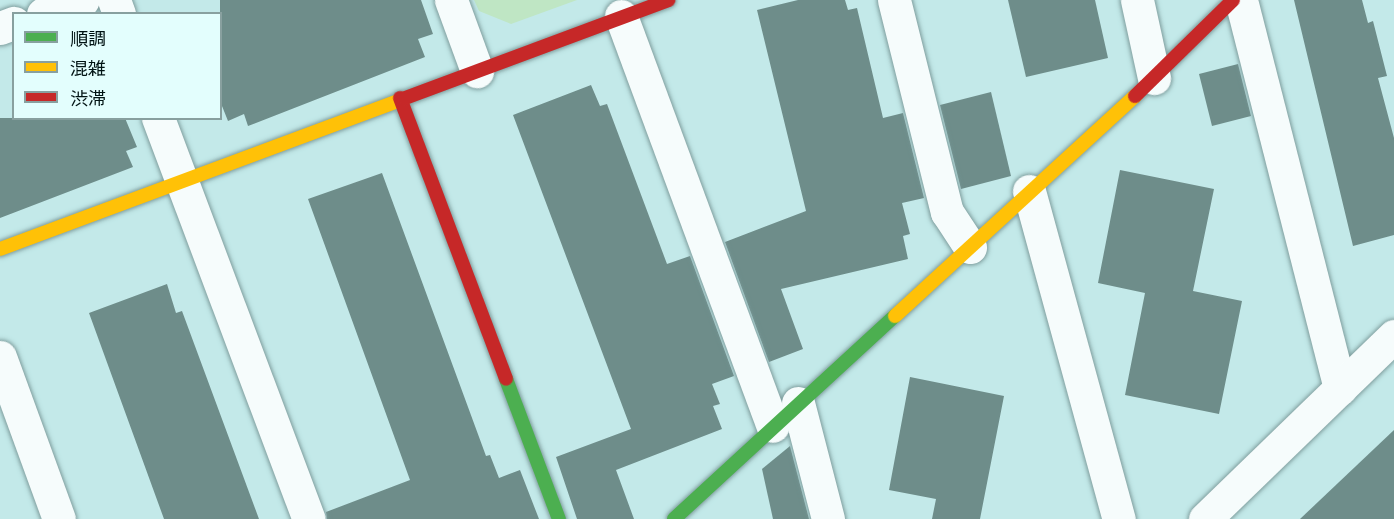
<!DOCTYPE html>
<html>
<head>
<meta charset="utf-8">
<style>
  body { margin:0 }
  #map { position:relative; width:1394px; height:519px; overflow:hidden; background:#c3e9e9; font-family:Raleway,"Noto Sans JP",sans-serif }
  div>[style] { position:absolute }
  .green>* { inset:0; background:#bfe6c4 }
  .building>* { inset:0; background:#6e8d8a }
  .roads { filter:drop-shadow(0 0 2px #7f9e9e) drop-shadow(0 0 2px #7f9e9e) }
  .street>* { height:33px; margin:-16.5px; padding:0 16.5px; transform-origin:16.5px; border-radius:16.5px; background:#f6fcfc }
  .fast>* { height:14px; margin:-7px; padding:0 7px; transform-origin:7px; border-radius:7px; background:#4caf50 }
  .slow>* { height:14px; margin:-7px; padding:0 7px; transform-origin:7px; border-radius:7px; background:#ffc107 }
  .jam>* { height:14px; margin:-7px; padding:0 7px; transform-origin:7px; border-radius:7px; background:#c62828 }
  span { translate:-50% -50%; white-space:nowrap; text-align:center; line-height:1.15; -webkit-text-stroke:6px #e3fefd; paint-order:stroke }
  .legend { position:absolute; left:12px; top:12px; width:210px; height:108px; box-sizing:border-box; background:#e3fefd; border:2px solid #88a09f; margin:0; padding:8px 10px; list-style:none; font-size:18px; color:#001313 }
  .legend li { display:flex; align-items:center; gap:12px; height:30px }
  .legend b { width:30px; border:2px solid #88a09f }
</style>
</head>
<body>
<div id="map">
  <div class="green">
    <i style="clip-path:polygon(474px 0,577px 0,511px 24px,479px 11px)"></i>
  </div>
  <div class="building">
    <i style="clip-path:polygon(220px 0,421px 0,433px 34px,418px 39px,425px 57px,248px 126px,244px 114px,228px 121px,220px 101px)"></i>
    <i style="clip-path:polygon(798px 0,845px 0,848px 10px,857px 8px,883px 118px,903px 113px,924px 198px,902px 203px,910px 234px,903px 236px,908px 259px,781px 289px,803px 349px,769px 362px,725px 242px,806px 211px,757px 10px)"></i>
    <i style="clip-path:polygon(1008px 0,1095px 0,1108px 58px,1026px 77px)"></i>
    <i style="clip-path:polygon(1294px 0,1362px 0,1368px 23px,1373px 21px,1387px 76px,1378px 78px,1394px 138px,1394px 235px,1353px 246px)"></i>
    <i style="clip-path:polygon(1238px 64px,1251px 116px,1212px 126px,1199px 74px)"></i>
    <i style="clip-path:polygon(591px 85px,600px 106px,607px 104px,667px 264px,690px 256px,734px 376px,712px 384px,720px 404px,713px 406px,722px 429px,616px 470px,634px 519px,577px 519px,556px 457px,631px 429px,513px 115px)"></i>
    <i style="clip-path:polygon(991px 92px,1011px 176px,961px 189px,940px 105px)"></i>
    <i style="clip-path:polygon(0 118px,125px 118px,137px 147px,126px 151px,133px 167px,0 218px)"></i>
    <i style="clip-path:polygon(1120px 170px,1214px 189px,1193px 291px,1242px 301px,1219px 414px,1125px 395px,1145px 293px,1098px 283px)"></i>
    <i style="clip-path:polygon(382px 173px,486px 456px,490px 455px,499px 478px,520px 470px,539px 519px,327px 519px,326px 512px,410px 480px,308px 199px)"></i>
    <i style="clip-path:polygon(167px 284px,176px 313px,182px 311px,259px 519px,164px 519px,89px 313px)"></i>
    <i style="clip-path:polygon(910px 377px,1004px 396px,980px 519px,932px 519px,936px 499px,889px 490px)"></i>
    <i style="clip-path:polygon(1394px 430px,1394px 519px,1300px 519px)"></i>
    <i style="clip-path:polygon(790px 446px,809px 519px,773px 519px,762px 469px)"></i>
  </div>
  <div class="roads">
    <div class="street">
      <i style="left:114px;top:0;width:15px;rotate:70deg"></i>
      <i style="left:451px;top:0;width:76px;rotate:69.9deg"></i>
      <i style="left:894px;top:0;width:219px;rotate:76deg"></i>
      <i style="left:947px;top:212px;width:42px;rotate:56.7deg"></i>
      <i style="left:1137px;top:0;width:80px;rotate:77.7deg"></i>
      <i style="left:1241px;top:0;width:401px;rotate:75.7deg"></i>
      <i style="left:43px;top:14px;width:42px;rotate:-19.3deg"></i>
      <i style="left:621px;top:16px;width:437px;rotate:69.7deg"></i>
      <i style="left:0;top:28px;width:15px;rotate:-20deg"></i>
      <i style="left:158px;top:118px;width:428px;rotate:69.4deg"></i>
      <i style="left:1029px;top:191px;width:340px;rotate:74.7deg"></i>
      <i style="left:0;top:357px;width:172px;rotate:70deg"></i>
      <i style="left:798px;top:403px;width:120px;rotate:75.5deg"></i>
      <i style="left:1205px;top:519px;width:263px;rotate:-44.1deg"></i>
    </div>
    <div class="fast">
      <i style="left:506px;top:379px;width:150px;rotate:69.3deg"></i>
      <i style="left:674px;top:519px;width:300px;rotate:-42.6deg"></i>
    </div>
    <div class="slow">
      <i style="left:0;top:249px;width:432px;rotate:-20.4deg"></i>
      <i style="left:895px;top:316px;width:326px;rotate:-42.5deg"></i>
    </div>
    <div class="jam">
      <i style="left:1135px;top:96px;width:137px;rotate:-44.4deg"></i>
      <i style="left:400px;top:98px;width:300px;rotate:69.3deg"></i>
      <i style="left:405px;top:98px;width:281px;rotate:-20.4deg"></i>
    </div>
  </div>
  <ul class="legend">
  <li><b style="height:8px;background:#4caf50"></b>順調</li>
  <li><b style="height:8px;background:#ffc107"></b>混雑</li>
  <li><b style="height:8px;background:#c62828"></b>渋滞</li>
  </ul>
</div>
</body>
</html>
